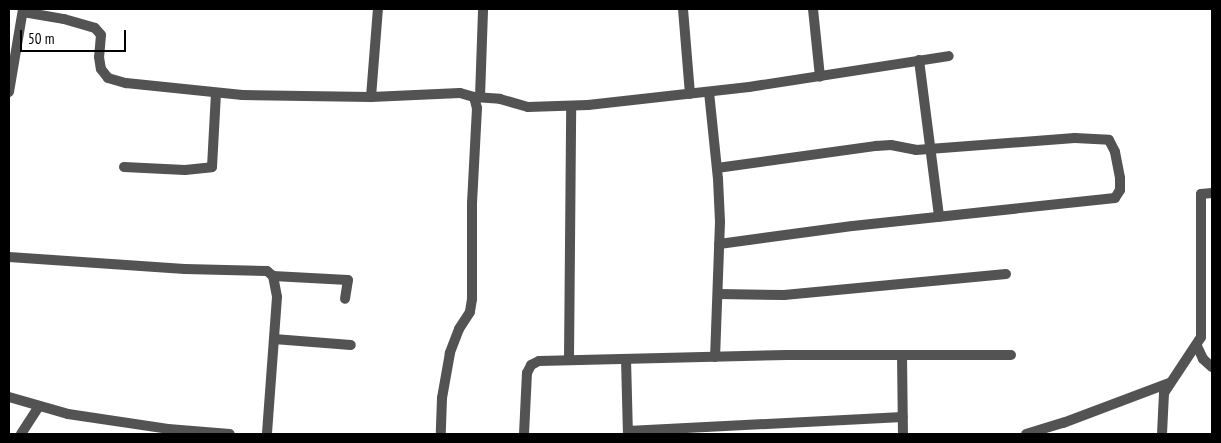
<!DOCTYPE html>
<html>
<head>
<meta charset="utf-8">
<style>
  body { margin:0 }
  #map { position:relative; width:1221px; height:443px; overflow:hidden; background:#fff; font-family:"PT Sans Narrow",sans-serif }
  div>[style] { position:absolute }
  .street>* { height:10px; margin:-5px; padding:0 5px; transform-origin:5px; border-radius:5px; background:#535353 }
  span { translate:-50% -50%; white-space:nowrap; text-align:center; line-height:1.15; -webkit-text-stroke:4px #fff; paint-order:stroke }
  .frame { position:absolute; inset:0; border:10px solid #000; pointer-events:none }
  .scale { position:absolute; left:20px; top:30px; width:106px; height:22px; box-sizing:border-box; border:2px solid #000; border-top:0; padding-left:6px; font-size:15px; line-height:18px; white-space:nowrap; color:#000; -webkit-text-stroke:4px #fff; paint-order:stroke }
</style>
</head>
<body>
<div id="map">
  <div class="street">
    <i style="left:683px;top:9px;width:85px;rotate:85.3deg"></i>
    <i style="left:813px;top:9px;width:68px;rotate:84.1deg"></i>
    <i style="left:23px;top:12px;width:42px;rotate:9.7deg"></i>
    <i style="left:64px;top:19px;width:32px;rotate:16deg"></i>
    <i style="left:95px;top:28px;width:9px;rotate:49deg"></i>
    <i style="left:101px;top:35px;width:22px;rotate:95deg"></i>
    <i style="left:99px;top:57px;width:12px;rotate:81deg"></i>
    <i style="left:101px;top:69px;width:11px;rotate:52deg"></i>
    <i style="left:108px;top:78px;width:19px;rotate:16deg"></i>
    <i style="left:126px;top:83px;width:117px;rotate:5.9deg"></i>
    <i style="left:242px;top:95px;width:129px;rotate:0.9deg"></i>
    <i style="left:371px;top:97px;width:89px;rotate:-2.6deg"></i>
    <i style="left:460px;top:93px;width:15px;rotate:16deg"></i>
    <i style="left:474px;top:97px;width:11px;rotate:75deg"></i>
    <i style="left:477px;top:108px;width:95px;rotate:93deg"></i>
    <i style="left:472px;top:203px;width:96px;rotate:90deg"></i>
    <i style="left:472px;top:299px;width:13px;rotate:99deg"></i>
    <i style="left:470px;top:312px;width:20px;rotate:123deg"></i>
    <i style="left:459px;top:329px;width:26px;rotate:111deg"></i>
    <i style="left:450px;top:353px;width:46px;rotate:100.1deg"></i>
    <i style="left:442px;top:398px;width:36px;rotate:92deg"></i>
    <i style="left:919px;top:60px;width:158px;rotate:82.7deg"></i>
    <i style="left:9px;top:92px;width:84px;rotate:-80.4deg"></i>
    <i style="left:709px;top:92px;width:87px;rotate:84.1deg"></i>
    <i style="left:718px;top:179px;width:43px;rotate:87.3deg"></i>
    <i style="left:720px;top:222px;width:135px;rotate:92.1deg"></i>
    <i style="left:371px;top:97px;width:88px;rotate:-85.5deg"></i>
    <i style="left:474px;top:97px;width:26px;rotate:4deg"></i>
    <i style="left:500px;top:99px;width:29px;rotate:16deg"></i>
    <i style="left:528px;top:107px;width:60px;rotate:-1.9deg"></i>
    <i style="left:588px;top:105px;width:162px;rotate:-6.4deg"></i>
    <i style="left:749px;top:87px;width:202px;rotate:-8.8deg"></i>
    <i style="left:480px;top:97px;width:88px;rotate:-88deg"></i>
    <i style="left:124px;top:167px;width:61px;rotate:2.8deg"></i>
    <i style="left:185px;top:170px;width:27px;rotate:-6deg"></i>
    <i style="left:212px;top:167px;width:74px;rotate:-86.9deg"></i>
    <i style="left:717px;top:168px;width:161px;rotate:-7.9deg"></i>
    <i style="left:876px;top:146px;width:15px;rotate:-4deg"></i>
    <i style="left:891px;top:145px;width:25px;rotate:11deg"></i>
    <i style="left:916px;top:150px;width:159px;rotate:-4.3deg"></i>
    <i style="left:1075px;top:138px;width:34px;rotate:3deg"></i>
    <i style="left:1109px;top:140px;width:13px;rotate:63deg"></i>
    <i style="left:1115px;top:152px;width:26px;rotate:79deg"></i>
    <i style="left:1120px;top:178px;width:12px;rotate:90deg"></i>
    <i style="left:1120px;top:190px;width:9px;rotate:122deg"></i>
    <i style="left:1115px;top:198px;width:264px;rotate:173.9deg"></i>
    <i style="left:852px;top:226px;width:134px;rotate:172.3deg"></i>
    <i style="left:9px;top:257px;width:176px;rotate:3.9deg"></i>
    <i style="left:185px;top:269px;width:82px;rotate:1.4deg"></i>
    <i style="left:267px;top:271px;width:8px;rotate:40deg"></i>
    <i style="left:273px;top:276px;width:21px;rotate:79deg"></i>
    <i style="left:277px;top:297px;width:137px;rotate:94.2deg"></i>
    <i style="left:273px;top:276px;width:75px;rotate:3.1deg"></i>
    <i style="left:348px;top:280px;width:19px;rotate:99deg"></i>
    <i style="left:718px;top:294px;width:66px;rotate:0.9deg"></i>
    <i style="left:784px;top:295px;width:223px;rotate:-5.4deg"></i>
    <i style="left:274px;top:339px;width:77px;rotate:4.5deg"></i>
    <i style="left:1197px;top:346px;width:14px;rotate:65deg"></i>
    <i style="left:1203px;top:359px;width:12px;rotate:42deg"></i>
    <i style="left:902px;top:355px;width:79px;rotate:89.3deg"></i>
    <i style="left:569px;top:359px;width:253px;rotate:-89.5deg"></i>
    <i style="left:626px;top:359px;width:75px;rotate:88.5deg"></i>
    <i style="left:9px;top:397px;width:61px;rotate:16.1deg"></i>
    <i style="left:68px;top:414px;width:101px;rotate:8.5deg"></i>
    <i style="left:168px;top:429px;width:62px;rotate:4.6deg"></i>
    <i style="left:628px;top:431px;width:275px;rotate:-2.9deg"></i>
    <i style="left:21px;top:434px;width:33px;rotate:-57deg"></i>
    <i style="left:524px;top:434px;width:61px;rotate:-87.2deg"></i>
    <i style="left:527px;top:373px;width:9px;rotate:-63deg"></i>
    <i style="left:531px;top:365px;width:9px;rotate:-27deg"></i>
    <i style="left:539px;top:361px;width:248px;rotate:-1.4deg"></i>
    <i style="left:787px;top:355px;width:224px"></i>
    <i style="left:1026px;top:434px;width:39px;rotate:-17deg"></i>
    <i style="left:1063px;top:423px;width:113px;rotate:-20.7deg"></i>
    <i style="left:1162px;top:434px;width:41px;rotate:-87.2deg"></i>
    <i style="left:1164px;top:393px;width:67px;rotate:-56.5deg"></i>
    <i style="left:1201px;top:337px;width:143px;rotate:-90deg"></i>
    <i style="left:1201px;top:194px;width:11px;rotate:-5deg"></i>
  </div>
  <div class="frame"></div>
  <div class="scale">50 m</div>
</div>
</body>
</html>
